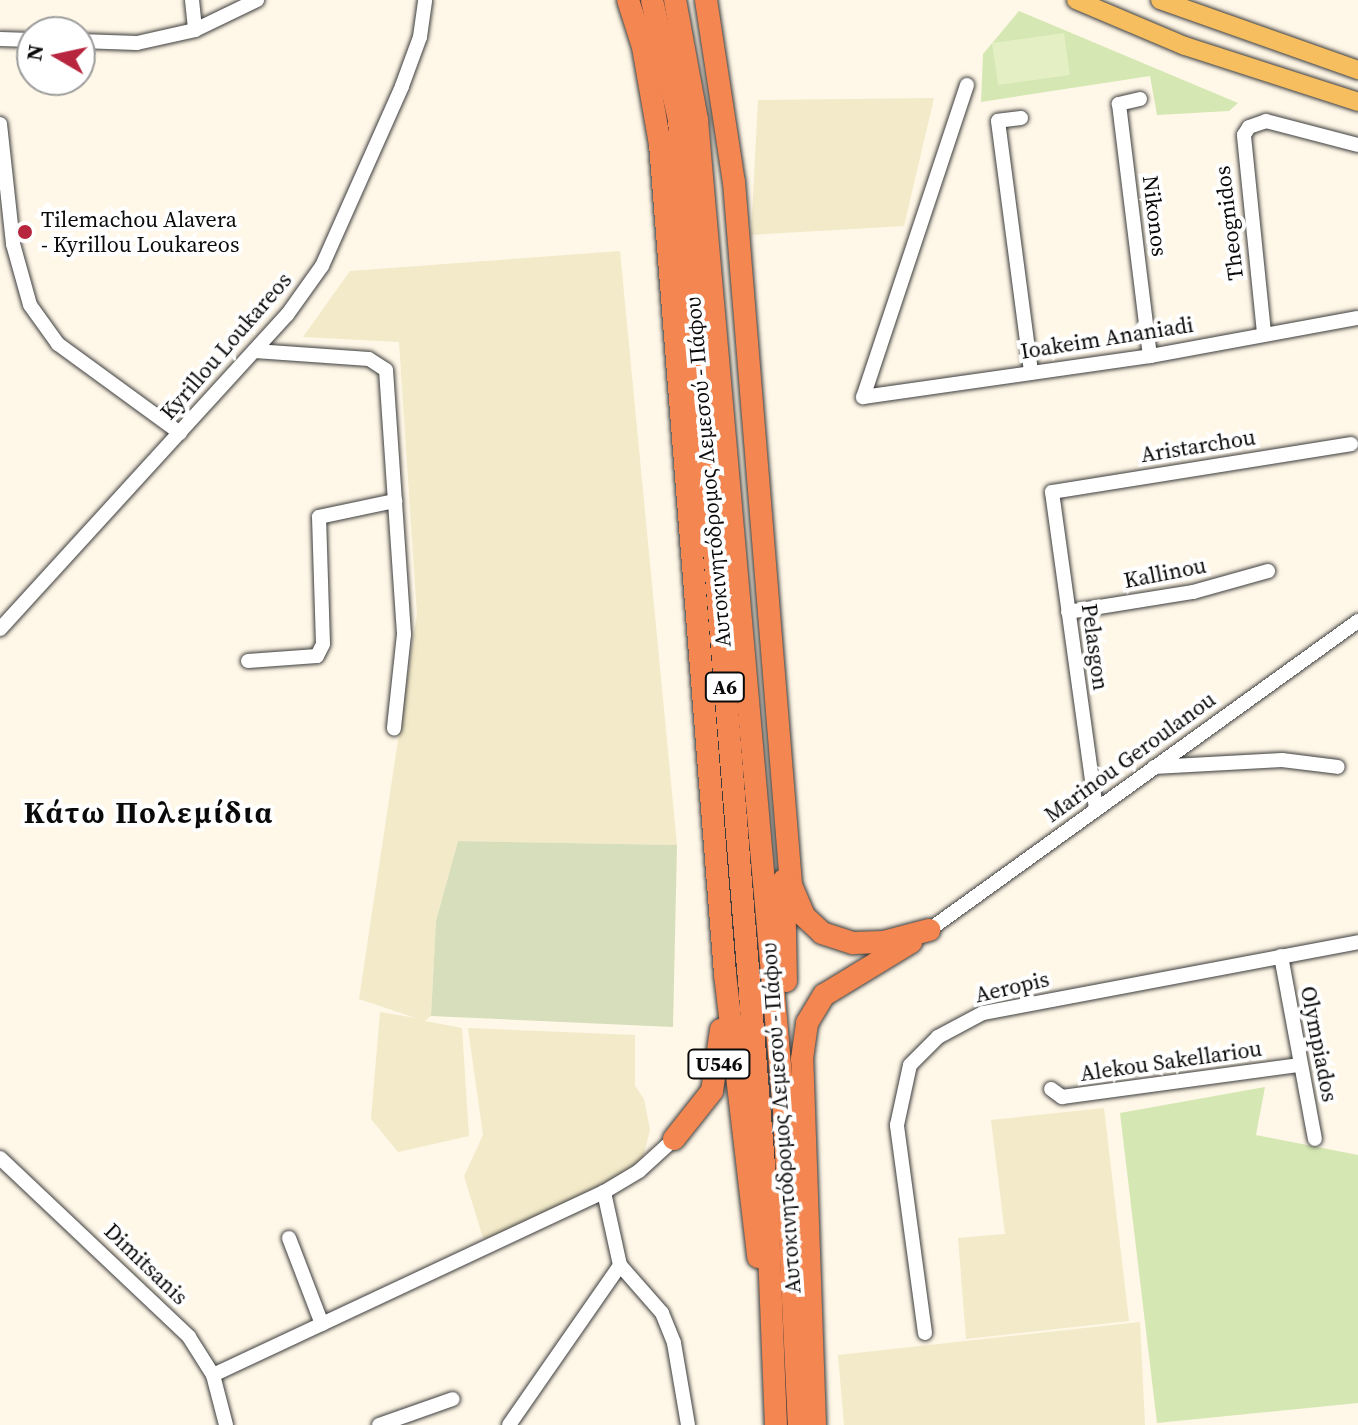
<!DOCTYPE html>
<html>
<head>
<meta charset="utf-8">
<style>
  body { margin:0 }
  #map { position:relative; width:1358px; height:1425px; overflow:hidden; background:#fff7e7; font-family:"Source Serif 4",serif }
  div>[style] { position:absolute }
  .farmland>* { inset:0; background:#f3eac9 }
  .green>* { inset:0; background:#d5e7b3 }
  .cemetery>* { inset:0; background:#d7debb }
  .pitch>* { inset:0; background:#e5efc4 }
  .roads { filter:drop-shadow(0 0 2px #3d3d3d) drop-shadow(0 0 2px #3d3d3d) }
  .minor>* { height:14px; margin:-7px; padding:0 7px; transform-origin:7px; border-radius:7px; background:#fff }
  .major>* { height:18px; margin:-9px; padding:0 9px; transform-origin:9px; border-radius:9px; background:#f7be5f }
  .highway>* { height:22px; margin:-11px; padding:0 11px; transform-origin:11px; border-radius:11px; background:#f38651 }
  .dots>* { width:22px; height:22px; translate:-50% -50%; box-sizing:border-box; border:4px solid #fff; border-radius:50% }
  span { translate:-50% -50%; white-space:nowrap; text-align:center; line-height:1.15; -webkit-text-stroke:8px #fff; paint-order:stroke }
  .shield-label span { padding:2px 6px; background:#fff; border:2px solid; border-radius:6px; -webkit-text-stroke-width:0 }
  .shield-label { font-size:20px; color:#0a0a0a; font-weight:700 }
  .street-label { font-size:22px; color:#0a0a0a }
  .poi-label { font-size:22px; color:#0a0a0a }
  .left { translate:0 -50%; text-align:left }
  .district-label { font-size:30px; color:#0a0a0a; font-weight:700; letter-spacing:2px }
  .north { position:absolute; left:16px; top:16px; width:80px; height:80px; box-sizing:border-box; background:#fff; border:2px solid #9d9d9d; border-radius:50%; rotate:279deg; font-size:22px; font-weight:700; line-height:32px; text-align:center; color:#0a0a0a }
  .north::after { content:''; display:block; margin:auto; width:28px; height:36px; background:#b7253f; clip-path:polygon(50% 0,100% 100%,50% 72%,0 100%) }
</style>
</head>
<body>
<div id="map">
  <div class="farmland">
    <i style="clip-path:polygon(934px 98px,904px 226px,751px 235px,758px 100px)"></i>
    <i style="clip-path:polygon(620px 251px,677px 845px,458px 841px,436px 921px,431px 1016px,425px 1021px,462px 1028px,469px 1136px,398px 1152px,371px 1119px,380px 1012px,416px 1018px,359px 999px,417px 614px,399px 342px,303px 337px,350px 271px)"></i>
    <i style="clip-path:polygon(468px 1028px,635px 1035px,635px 1086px,644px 1099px,650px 1130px,643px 1157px,628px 1172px,498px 1238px,483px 1238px,464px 1176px,483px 1135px)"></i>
    <i style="clip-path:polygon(1104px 1108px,1129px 1321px,966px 1339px,958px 1238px,1005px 1234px,991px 1120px)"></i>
    <i style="clip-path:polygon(1140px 1322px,1145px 1425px,844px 1425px,838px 1355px)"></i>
  </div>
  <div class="green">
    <i style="clip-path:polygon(1019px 11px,1238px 103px,1229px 111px,1157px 115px,1150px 76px,981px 102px,983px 54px)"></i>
    <i style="clip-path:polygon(1265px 1087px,1256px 1135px,1358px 1155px,1358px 1403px,1157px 1423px,1120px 1113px)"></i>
  </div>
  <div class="cemetery">
    <i style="clip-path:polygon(458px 841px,677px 845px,673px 1027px,431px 1016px,436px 921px)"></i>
  </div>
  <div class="pitch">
    <i style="clip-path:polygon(1064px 33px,1070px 75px,998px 85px,992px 43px)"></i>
  </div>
  <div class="roads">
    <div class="minor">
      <i style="left:192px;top:0;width:30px;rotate:84deg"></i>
      <i style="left:0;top:39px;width:32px;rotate:2deg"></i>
      <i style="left:80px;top:41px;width:57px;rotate:2deg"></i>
      <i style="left:137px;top:43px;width:59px;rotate:-12.6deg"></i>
      <i style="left:195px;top:30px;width:69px;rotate:-25.8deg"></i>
      <i style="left:967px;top:85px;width:329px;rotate:108.4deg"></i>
      <i style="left:863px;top:397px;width:290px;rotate:-8.1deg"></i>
      <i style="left:1150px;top:356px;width:211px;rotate:-10.4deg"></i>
      <i style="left:1140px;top:99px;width:22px;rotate:167deg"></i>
      <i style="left:1119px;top:104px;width:254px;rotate:83deg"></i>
      <i style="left:1021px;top:118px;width:23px;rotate:173deg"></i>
      <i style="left:998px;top:121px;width:254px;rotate:82.5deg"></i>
      <i style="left:0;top:124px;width:121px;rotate:83.8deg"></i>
      <i style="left:13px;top:244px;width:63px;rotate:74.4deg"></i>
      <i style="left:30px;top:305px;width:48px;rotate:54.3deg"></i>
      <i style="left:58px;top:344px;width:151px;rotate:36.1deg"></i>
      <i style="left:1264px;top:333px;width:199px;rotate:-95.8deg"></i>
      <i style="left:1244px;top:135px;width:9px;rotate:-58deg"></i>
      <i style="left:1249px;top:127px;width:18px;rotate:-19deg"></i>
      <i style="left:1266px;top:121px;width:95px;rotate:14.6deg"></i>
      <i style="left:255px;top:351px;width:114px;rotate:4deg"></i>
      <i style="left:369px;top:359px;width:20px;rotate:33deg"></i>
      <i style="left:386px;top:370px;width:265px;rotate:86.1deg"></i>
      <i style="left:404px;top:634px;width:95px;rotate:96.1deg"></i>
      <i style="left:1068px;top:612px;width:127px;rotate:-9.1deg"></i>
      <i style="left:1193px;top:592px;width:78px;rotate:-15.6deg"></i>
      <i style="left:0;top:629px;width:425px;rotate:-47.6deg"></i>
      <i style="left:287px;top:315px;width:60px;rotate:-54.5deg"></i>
      <i style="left:322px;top:266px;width:197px;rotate:-66deg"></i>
      <i style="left:402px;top:86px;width:52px;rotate:-69.8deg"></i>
      <i style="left:420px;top:37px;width:37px;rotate:-82deg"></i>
      <i style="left:248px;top:661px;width:69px;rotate:-4.1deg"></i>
      <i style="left:317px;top:656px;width:13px;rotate:-63deg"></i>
      <i style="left:323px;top:644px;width:127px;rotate:-91.8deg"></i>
      <i style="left:319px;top:517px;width:78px;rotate:-11.9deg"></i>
      <i style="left:1154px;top:767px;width:128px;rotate:-3.1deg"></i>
      <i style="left:1282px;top:760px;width:56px;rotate:7.1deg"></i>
      <i style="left:1096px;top:809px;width:320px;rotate:-97.9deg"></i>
      <i style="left:1052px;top:492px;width:303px;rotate:-9.1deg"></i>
      <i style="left:929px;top:930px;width:529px;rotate:-35.76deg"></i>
      <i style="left:1281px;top:956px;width:186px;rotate:79.5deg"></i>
      <i style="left:1051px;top:1089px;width:14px;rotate:36deg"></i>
      <i style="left:1062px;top:1097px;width:240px;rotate:-7.7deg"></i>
      <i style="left:0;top:1158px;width:260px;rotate:43.4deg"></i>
      <i style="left:189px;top:1337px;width:45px;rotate:57.7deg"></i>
      <i style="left:213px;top:1375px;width:52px;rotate:75.4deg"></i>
      <i style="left:289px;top:1238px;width:92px;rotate:69deg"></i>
      <i style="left:620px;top:1265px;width:64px;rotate:48.8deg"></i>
      <i style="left:662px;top:1313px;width:32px;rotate:68deg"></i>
      <i style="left:674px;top:1343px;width:83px;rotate:80.3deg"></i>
      <i style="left:925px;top:1333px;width:210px;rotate:-97.7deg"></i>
      <i style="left:897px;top:1125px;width:61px;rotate:-77.8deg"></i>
      <i style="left:910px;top:1065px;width:40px;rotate:-45deg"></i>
      <i style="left:938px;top:1037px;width:51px;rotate:-28.1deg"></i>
      <i style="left:983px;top:1013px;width:382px;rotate:-10.7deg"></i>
      <i style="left:213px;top:1375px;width:432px;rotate:-25.1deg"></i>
      <i style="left:604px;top:1192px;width:41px;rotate:-31deg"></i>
      <i style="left:639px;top:1171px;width:47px;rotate:-42.4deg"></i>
      <i style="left:379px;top:1425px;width:78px;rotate:-19.4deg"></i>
      <i style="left:509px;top:1425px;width:195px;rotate:-55.2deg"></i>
      <i style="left:620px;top:1265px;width:75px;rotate:-102.4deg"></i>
    </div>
    <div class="major">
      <i style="left:1076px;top:0;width:118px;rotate:22.9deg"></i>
      <i style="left:1185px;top:46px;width:182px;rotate:17.9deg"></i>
      <i style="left:1160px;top:0;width:210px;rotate:19.5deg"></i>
    </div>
    <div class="highway">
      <i style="left:628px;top:0;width:49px;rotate:72.3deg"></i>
      <i style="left:643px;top:47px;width:98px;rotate:80.1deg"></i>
      <i style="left:660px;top:144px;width:833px;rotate:85.52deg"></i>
      <i style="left:725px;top:974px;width:285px;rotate:83.3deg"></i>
      <i style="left:652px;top:0;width:123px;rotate:77.3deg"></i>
      <i style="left:679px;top:120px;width:1086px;rotate:85.35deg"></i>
      <i style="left:767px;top:1202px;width:223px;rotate:87.7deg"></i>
      <i style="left:675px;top:0;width:122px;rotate:79.6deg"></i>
      <i style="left:697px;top:120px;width:994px;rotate:84.98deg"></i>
      <i style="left:784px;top:1110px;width:315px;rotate:87.3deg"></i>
      <i style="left:706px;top:0;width:184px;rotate:81.3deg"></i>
      <i style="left:734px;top:182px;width:705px;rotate:85.36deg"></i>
      <i style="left:791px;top:885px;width:34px;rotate:67deg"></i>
      <i style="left:804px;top:916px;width:25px;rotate:43deg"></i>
      <i style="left:822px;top:933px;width:33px;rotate:18deg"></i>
      <i style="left:853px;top:943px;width:31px;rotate:-2deg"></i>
      <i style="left:884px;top:942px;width:47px;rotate:-14.9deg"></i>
      <i style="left:784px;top:880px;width:101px;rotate:88.9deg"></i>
      <i style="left:674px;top:1139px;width:61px;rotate:-51.6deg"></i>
      <i style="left:712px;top:1091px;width:62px;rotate:-81.6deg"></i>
      <i style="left:815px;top:1425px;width:366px;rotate:-92deg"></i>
      <i style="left:802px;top:1059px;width:36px;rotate:-82deg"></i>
      <i style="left:807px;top:1023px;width:33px;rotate:-59deg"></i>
      <i style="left:824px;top:995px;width:102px;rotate:-31.3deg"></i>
    </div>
  </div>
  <div class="dots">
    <i style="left:25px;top:232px;background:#b7253f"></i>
  </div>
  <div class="shield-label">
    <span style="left:725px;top:687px">A6</span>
    <span style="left:719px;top:1064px">U546</span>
  </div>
  <div class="street-label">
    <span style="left:1155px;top:216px;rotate:83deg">Nikonos</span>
    <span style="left:1229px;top:223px;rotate:-97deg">Theognidos</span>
    <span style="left:1107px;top:338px;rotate:-9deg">Ioakeim Ananiadi</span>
    <span style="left:226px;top:346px;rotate:-49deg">Kyrillou Loukareos</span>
    <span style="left:1198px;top:446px;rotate:-9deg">Aristarchou</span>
    <span style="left:708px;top:472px;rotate:-95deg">Αυτοκινητόδρομος Λεμεσού - Πάφου</span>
    <span style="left:1165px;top:573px;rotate:-11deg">Kallinou</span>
    <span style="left:1095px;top:647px;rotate:82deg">Pelasgon</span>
    <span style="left:1130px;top:757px;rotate:-36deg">Marinou Geroulanou</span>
    <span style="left:1012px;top:987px;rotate:-13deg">Aeropis</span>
    <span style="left:1319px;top:1044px;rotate:79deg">Olympiados</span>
    <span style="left:1171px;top:1061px;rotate:-8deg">Alekou Sakellariou</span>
    <span style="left:781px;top:1118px;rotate:-94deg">Αυτοκινητόδρομος Λεμεσού - Πάφου</span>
    <span style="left:146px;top:1264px;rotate:44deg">Dimitsanis</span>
  </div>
  <div class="poi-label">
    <span class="left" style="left:41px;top:232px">Tilemachou Alavera<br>- Kyrillou Loukareos</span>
  </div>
  <div class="district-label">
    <span style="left:149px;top:813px">Κάτω Πολεμίδια</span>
  </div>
  <div class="north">N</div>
</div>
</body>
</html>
